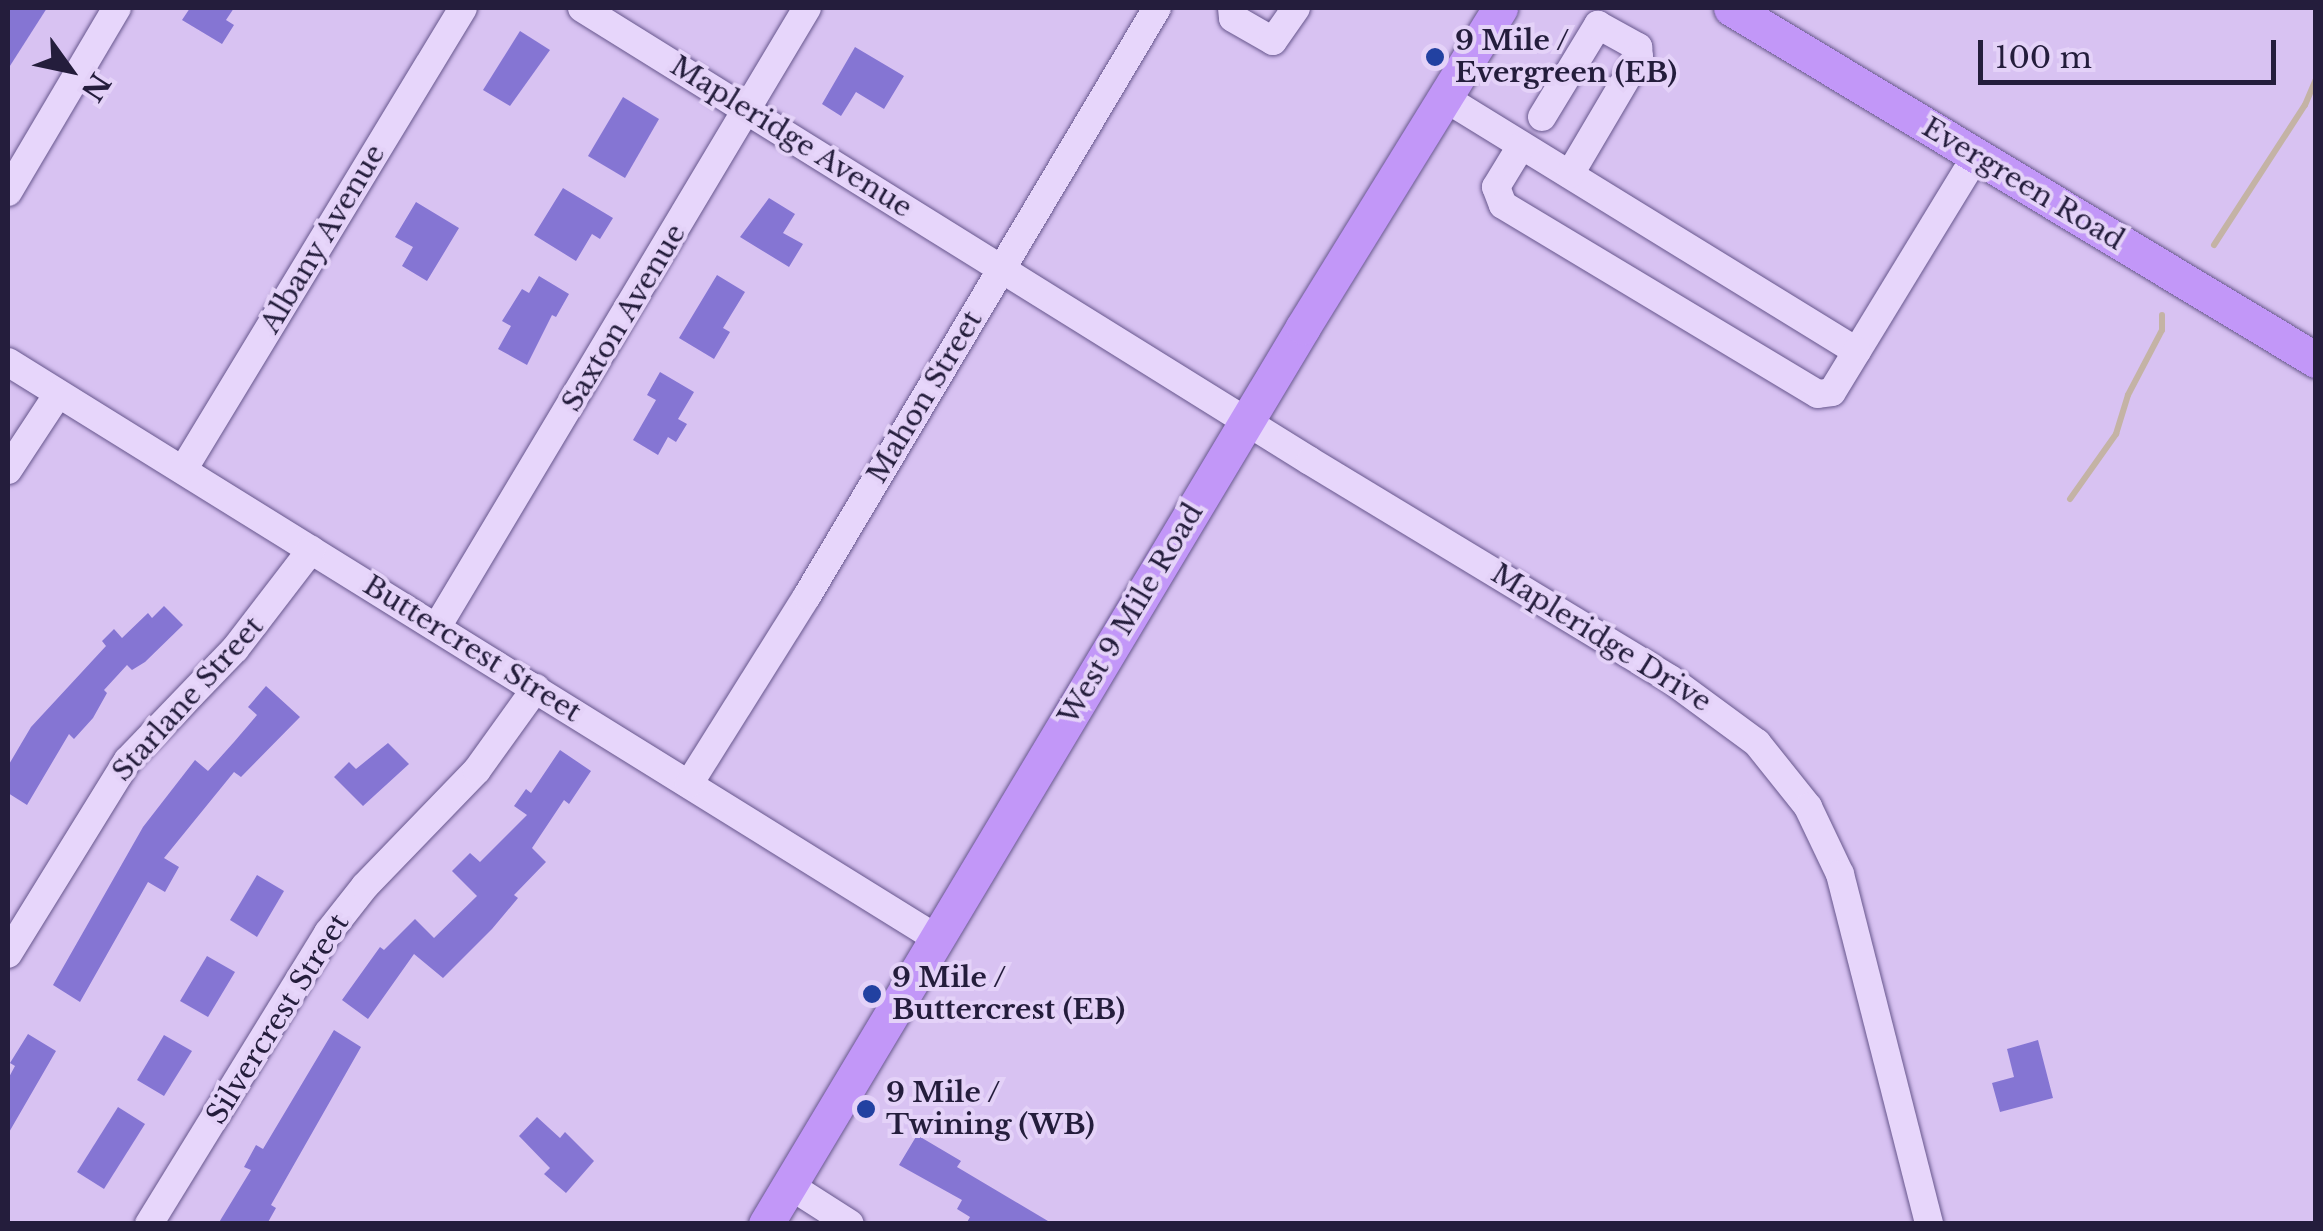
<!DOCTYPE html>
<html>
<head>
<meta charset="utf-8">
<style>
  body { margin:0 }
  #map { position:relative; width:2323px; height:1231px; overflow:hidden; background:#d8c2f2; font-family:"Libre Baskerville",serif }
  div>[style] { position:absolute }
  .stream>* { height:6px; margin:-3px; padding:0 3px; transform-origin:3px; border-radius:3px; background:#c4b3a5 }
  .building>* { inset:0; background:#8575d3 }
  .roads { filter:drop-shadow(0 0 2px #67578d) drop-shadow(0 0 2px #67578d) }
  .minor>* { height:28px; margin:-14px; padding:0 14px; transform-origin:14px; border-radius:14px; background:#e7d6fb }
  .major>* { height:35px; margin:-17.5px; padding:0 17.5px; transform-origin:17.5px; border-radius:17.5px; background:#c297f8 }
  .dots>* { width:28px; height:28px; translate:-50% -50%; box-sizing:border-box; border:5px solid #e4d2f8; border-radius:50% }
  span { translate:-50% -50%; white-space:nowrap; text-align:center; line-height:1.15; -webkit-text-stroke:8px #e4d2f8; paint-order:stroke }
  .poi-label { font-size:28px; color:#241d3c; font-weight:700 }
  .left { translate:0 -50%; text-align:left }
  .street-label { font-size:28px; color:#241d3c }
  .frame { position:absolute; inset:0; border:10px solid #241d3c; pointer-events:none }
  .north { position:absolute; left:20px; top:20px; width:100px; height:100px; -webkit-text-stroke:8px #e4d2f8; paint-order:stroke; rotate:123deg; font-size:28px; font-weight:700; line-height:40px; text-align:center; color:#241d3c }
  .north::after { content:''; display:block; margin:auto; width:35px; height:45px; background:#241d3c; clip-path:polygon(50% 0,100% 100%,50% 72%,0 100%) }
  .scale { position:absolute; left:1978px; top:40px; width:298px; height:45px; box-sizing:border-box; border:5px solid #241d3c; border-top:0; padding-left:12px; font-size:30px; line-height:35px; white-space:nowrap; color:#241d3c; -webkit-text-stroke:8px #e4d2f8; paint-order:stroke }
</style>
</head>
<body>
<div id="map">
  <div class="stream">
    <i style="left:2214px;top:245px;width:167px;rotate:-57deg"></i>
    <i style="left:2305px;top:105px;width:28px;rotate:-67deg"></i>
    <i style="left:2070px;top:499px;width:80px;rotate:-54.7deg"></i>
    <i style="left:2116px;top:434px;width:41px;rotate:-72.9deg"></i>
    <i style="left:2128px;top:395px;width:73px;rotate:-62.4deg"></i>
    <i style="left:2162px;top:330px;width:15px;rotate:-90deg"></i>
  </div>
  <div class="building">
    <i style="clip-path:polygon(8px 8px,47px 8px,8px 69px)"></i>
    <i style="clip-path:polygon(190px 8px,234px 8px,226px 20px,234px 25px,222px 44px,182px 20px)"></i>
    <i style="clip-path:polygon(520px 31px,550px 50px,510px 106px,483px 90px)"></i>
    <i style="clip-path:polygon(855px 47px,904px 76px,884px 109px,856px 92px,841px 116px,822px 104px)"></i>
    <i style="clip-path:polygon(623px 97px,659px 119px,625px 178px,588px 156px)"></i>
    <i style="clip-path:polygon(563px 188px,613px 218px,600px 239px,592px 234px,576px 261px,534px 235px)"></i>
    <i style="clip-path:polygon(769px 198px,795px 214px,783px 233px,803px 244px,789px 267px,740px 237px)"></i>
    <i style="clip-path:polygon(416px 202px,459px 228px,427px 281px,402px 266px,413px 247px,395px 237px)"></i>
    <i style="clip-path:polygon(717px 275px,745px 292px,723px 328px,730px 332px,714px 359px,679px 338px)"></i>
    <i style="clip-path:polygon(539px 276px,569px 294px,556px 317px,552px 315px,527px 365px,498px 349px,511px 326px,502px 321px,522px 289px,529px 293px)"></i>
    <i style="clip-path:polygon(660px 372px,694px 392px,678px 419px,687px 424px,676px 442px,668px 437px,658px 455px,633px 440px,656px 400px,647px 395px)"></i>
    <i style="clip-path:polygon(164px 606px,183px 625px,145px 662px,132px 670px,127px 665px,104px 690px,107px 693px,93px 718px,74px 739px,69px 734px,27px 805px,8px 793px,8px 766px,31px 727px,106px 646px,102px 641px,114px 629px,122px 638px,148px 613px,152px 618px)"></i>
    <i style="clip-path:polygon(266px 686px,300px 717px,241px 777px,234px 772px,164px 858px,179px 867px,165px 892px,148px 882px,80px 1002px,53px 985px,143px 827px,195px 760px,208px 771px,234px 742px,257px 715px,248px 707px)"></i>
    <i style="clip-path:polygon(388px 743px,409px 764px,363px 806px,334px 777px,349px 762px,356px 769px)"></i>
    <i style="clip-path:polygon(560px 750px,591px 771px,569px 804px,564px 800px,532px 848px,546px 862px,514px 895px,518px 898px,492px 929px,443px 978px,414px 954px,368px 1019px,342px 1000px,380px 947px,384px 950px,415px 919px,434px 938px,477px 896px,452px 871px,470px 853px,480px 862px,527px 815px,514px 806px,526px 789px,531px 793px)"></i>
    <i style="clip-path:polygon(257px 875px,284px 891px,257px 937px,230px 920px)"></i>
    <i style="clip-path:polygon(207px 956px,235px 972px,208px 1017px,180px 1001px)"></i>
    <i style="clip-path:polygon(334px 1030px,361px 1047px,271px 1205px,276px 1208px,267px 1224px,218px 1224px,251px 1170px,244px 1167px,256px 1145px,263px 1149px)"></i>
    <i style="clip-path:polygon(28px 1034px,56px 1051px,8px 1134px,8px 1079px,15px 1066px,10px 1063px)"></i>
    <i style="clip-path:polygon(164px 1035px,192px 1051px,164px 1096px,137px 1080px)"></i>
    <i style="clip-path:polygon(2038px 1040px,2053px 1098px,2000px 1112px,1992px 1083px,2014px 1077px,2007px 1049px)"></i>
    <i style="clip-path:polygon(118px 1107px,145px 1124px,104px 1189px,77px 1172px)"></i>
    <i style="clip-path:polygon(537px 1117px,560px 1138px,565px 1132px,594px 1161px,566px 1193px,544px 1174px,550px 1168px,519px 1136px)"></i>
    <i style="clip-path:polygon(917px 1135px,961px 1161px,957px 1167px,1053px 1224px,966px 1224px,970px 1217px,957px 1209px,962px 1200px,899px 1165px)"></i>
  </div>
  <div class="roads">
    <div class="minor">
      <i style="left:582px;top:8px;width:857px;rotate:31.89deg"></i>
      <i style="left:1310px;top:461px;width:421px;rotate:31.2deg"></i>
      <i style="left:1670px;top:679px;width:108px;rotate:36.3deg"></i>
      <i style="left:1757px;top:743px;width:82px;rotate:51.4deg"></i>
      <i style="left:1808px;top:807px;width:74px;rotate:64.5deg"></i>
      <i style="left:1840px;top:874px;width:361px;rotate:75.7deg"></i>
      <i style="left:1232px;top:8px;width:10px;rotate:84deg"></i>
      <i style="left:1233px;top:18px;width:46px;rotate:29.9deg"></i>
      <i style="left:1273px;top:41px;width:40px;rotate:-55.1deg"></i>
      <i style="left:1445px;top:98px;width:483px;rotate:31.6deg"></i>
      <i style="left:1857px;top:351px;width:228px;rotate:-58.6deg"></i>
      <i style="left:1542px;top:117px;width:108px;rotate:-58.7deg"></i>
      <i style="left:1598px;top:25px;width:46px;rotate:28.8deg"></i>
      <i style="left:1638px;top:47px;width:10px;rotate:84deg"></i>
      <i style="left:1639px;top:57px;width:136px;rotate:120.5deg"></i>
      <i style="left:1521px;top:146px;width:48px;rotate:121.4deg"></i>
      <i style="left:1496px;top:187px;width:19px;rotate:69deg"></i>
      <i style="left:1503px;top:205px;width:367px;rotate:31deg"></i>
      <i style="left:1818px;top:394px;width:14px;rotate:-8deg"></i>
      <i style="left:1832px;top:392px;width:48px;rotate:-58.6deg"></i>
      <i style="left:8px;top:192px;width:214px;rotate:-59.4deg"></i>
      <i style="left:8px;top:362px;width:1092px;rotate:31.83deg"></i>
      <i style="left:8px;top:470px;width:91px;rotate:-56.7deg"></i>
      <i style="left:183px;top:470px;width:540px;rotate:-58.78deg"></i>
      <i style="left:437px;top:627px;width:721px;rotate:-59.13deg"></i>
      <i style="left:689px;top:784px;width:222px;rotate:-57.9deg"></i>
      <i style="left:807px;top:596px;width:684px;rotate:-59.24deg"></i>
      <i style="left:8px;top:954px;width:228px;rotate:-58.3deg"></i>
      <i style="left:128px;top:760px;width:154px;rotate:-46.1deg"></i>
      <i style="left:235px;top:649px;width:125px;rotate:-52.5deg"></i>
      <i style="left:789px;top:1185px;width:72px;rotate:32.6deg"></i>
      <i style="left:149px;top:1224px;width:342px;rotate:-58.4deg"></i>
      <i style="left:328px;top:933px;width:60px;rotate:-51.8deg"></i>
      <i style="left:365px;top:886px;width:161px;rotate:-46deg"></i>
      <i style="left:477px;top:770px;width:101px;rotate:-54.3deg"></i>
    </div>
    <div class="major">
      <i style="left:1731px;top:8px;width:683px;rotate:31.04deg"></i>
      <i style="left:766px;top:1224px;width:1045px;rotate:-59.09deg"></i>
      <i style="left:1303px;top:327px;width:375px;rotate:-58.3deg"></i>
    </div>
  </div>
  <div class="dots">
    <i style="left:1435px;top:57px;background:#2241a1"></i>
    <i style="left:872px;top:994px;background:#2241a1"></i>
    <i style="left:866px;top:1109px;background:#2241a1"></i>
  </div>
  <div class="poi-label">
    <span class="left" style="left:1455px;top:57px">9 Mile /<br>Evergreen (EB)</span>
    <span class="left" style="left:892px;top:994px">9 Mile /<br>Buttercrest (EB)</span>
    <span class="left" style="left:886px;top:1109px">9 Mile /<br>Twining (WB)</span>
  </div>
  <div class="street-label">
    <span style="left:791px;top:137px;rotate:32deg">Mapleridge Avenue</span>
    <span style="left:2023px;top:184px;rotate:31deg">Evergreen Road</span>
    <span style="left:323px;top:239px;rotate:-59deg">Albany Avenue</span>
    <span style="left:624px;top:318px;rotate:-59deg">Saxton Avenue</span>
    <span style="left:925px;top:397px;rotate:-59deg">Mahon Street</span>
    <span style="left:1131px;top:614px;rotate:-59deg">West 9 Mile Road</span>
    <span style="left:1601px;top:638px;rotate:32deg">Mapleridge Drive</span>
    <span style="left:472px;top:649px;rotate:32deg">Buttercrest Street</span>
    <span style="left:188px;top:699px;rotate:-48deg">Starlane Street</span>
    <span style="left:278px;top:1019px;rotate:-58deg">Silvercrest Street</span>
  </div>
  <div class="frame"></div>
  <div class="north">N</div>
  <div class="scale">100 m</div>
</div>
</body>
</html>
